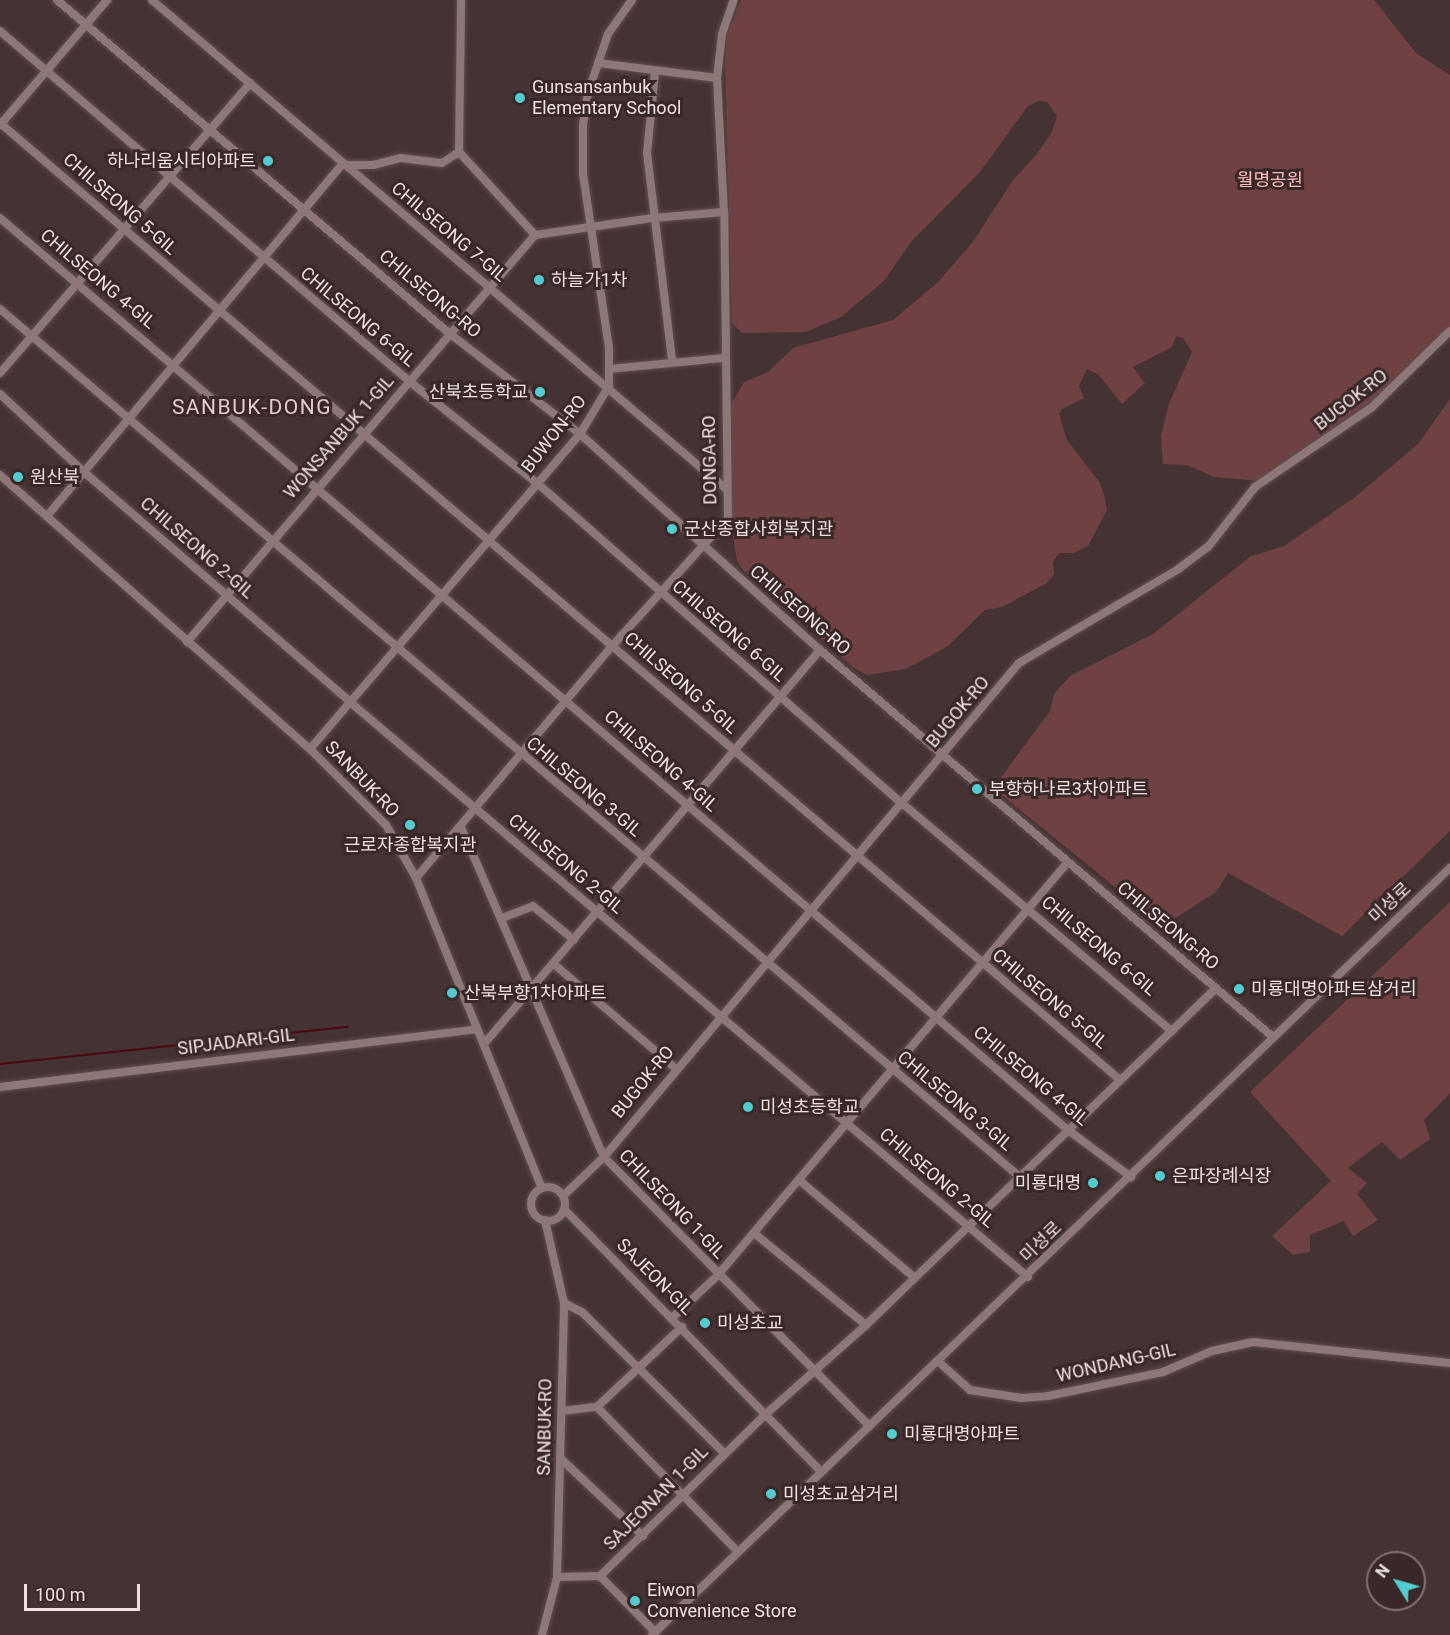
<!DOCTYPE html>
<html>
<head>
<meta charset="utf-8">
<style>
  body { margin:0 }
  #map { position:relative; width:1450px; height:1635px; overflow:hidden; background:#453232; font-family:Roboto,"Noto Sans KR",sans-serif }
  div>[style] { position:absolute }
  .green>* { inset:0; background:#704142 }
  .stream>* { height:2px; margin:-1px; padding:0 1px; transform-origin:1px; border-radius:1px; background:#4b0712 }
  .roads { filter:drop-shadow(0 0 2px #5e4e4e) drop-shadow(0 0 2px #5e4e4e) }
  .minor>* { height:8px; margin:-4px; padding:0 4px; transform-origin:4px; border-radius:4px; background:#8d7777 }
  .minor>.ring { margin:-4px; padding:0; box-sizing:content-box; background:none; border:8px solid #8d7777; border-radius:50% }
  .dots>* { width:16px; height:16px; translate:-50% -50%; box-sizing:border-box; border:3px solid #3a2828; border-radius:50% }
  span { translate:-50% -50%; white-space:nowrap; text-align:center; line-height:1.15; -webkit-text-stroke:6px #3a2828; paint-order:stroke }
  .poi-label { font-size:18px; color:#eee2e2 }
  .left { translate:0 -50%; text-align:left }
  .right { translate:-100% -50%; text-align:right }
  .park-label { font-size:18px; color:#febcbd }
  .street-label { font-size:18px; color:#eee2e2 }
  .quarter-label { font-size:21px; color:#e2caca; letter-spacing:1.5px }
  .north { position:absolute; left:1366px; top:1551px; width:60px; height:60px; box-sizing:border-box; background:#3a2828; border:2px solid #827272; border-radius:50%; rotate:307deg; font-size:16px; font-weight:700; line-height:24px; text-align:center; color:#eee2e2 }
  .north::after { content:''; display:block; margin:auto; width:21px; height:27px; background:#51ccd1; clip-path:polygon(50% 0,100% 100%,50% 72%,0 100%) }
  .scale { position:absolute; left:24px; top:1584px; width:116px; height:27px; box-sizing:border-box; border:3px solid #eee2e2; border-top:0; padding-left:8px; font-size:18px; line-height:21px; white-space:nowrap; color:#eee2e2; -webkit-text-stroke:4px #3a2828; paint-order:stroke }
</style>
</head>
<body>
<div id="map">
  <div class="green">
    <i style="clip-path:polygon(741px 0,1374px 0,1416px 53px,1450px 75px,1450px 328px,1358px 414px,1262px 481px,1214px 477px,1187px 465px,1163px 464px,1161px 435px,1169px 404px,1192px 352px,1183px 338px,1176px 336px,1172px 347px,1133px 367px,1145px 383px,1122px 404px,1099px 375px,1087px 369px,1079px 386px,1084px 398px,1062px 409px,1059px 414px,1067px 440px,1100px 483px,1104px 495px,1107px 510px,1088px 546px,1074px 553px,1059px 553px,1053px 562px,1054px 574px,1047px 583px,1002px 607px,985px 610px,948px 646px,906px 669px,867px 675px,854px 668px,742px 569px,737px 560px,732px 530px,729px 408px,744px 382px,768px 372px,793px 348px,893px 320px,937px 283px,972px 243px,1013px 180px,1036px 155px,1052px 132px,1057px 116px,1047px 102px,1039px 101px,1028px 106px,980px 172px,911px 242px,884px 281px,841px 317px,806px 332px,742px 333px,732px 323px,725px 66px,727px 35px)"></i>
    <i style="clip-path:polygon(1450px 399px,1450px 831px,1342px 936px,1228px 873px,1216px 892px,1163px 926px,993px 788px,1050px 711px,1054px 694px,1070px 676px,1153px 634px,1251px 556px,1284px 546px,1354px 498px,1418px 444px)"></i>
    <i style="clip-path:polygon(1450px 902px,1450px 1093px,1424px 1120px,1430px 1139px,1400px 1160px,1382px 1142px,1348px 1168px,1367px 1183px,1357px 1194px,1378px 1220px,1353px 1236px,1344px 1221px,1310px 1235px,1310px 1252px,1293px 1255px,1272px 1236px,1331px 1181px,1250px 1092px)"></i>
  </div>
  <div class="stream">
    <i style="left:0;top:1064px;width:350px;rotate:-6.1deg"></i>
  </div>
  <div class="roads">
    <div class="minor">
      <i style="left:57px;top:0;width:514px;rotate:40.35deg"></i>
      <i style="left:449px;top:333px;width:165px;rotate:37.6deg"></i>
      <i style="left:580px;top:434px;width:323px;rotate:42deg"></i>
      <i style="left:820px;top:650px;width:596px;rotate:40.51deg"></i>
      <i style="left:152px;top:0;width:754px;rotate:40.43deg"></i>
      <i style="left:0;top:31px;width:538px;rotate:40.56deg"></i>
      <i style="left:409px;top:381px;width:164px;rotate:38.6deg"></i>
      <i style="left:537px;top:483px;width:487px;rotate:41.3deg"></i>
      <i style="left:903px;top:804px;width:352px;rotate:40.2deg"></i>
      <i style="left:598px;top:63px;width:120px;rotate:7.2deg"></i>
      <i style="left:655px;top:72px;width:81px;rotate:95.6deg"></i>
      <i style="left:647px;top:153px;width:209px;rotate:83.1deg"></i>
      <i style="left:0;top:123px;width:1473px;rotate:40.51deg"></i>
      <i style="left:0;top:125px;width:165px;rotate:-49.4deg"></i>
      <i style="left:459px;top:152px;width:152px;rotate:-89.2deg"></i>
      <i style="left:342px;top:165px;width:31px"></i>
      <i style="left:373px;top:165px;width:29px;rotate:-14deg"></i>
      <i style="left:401px;top:158px;width:41px;rotate:7deg"></i>
      <i style="left:442px;top:163px;width:20px;rotate:-33deg"></i>
      <i style="left:459px;top:152px;width:113px;rotate:47.5deg"></i>
      <i style="left:0;top:218px;width:1404px;rotate:40.5deg"></i>
      <i style="left:1068px;top:1130px;width:79px;rotate:36.7deg"></i>
      <i style="left:0;top:309px;width:1339px;rotate:40.4deg"></i>
      <i style="left:609px;top:369px;width:116px;rotate:-5.5deg"></i>
      <i style="left:0;top:373px;width:383px;rotate:-49.2deg"></i>
      <i style="left:0;top:394px;width:115px;rotate:42.9deg"></i>
      <i style="left:84px;top:472px;width:352px;rotate:40.8deg"></i>
      <i style="left:350px;top:702px;width:889px;rotate:40.3deg"></i>
      <i style="left:0;top:475px;width:414px;rotate:41.5deg"></i>
      <i style="left:310px;top:749px;width:107px;rotate:45deg"></i>
      <i style="left:386px;top:825px;width:61px;rotate:60.5deg"></i>
      <i style="left:416px;top:878px;width:335px;rotate:67.9deg"></i>
      <i style="left:47px;top:516px;width:459px;rotate:-50deg"></i>
      <i style="left:187px;top:642px;width:535px;rotate:-49.47deg"></i>
      <i style="left:535px;top:235px;width:119px;rotate:-8.2deg"></i>
      <i style="left:653px;top:218px;width:71px;rotate:-4.8deg"></i>
      <i style="left:310px;top:749px;width:415px;rotate:-49.4deg"></i>
      <i style="left:580px;top:434px;width:56px;rotate:-58.9deg"></i>
      <i style="left:609px;top:386px;width:38px;rotate:-90deg"></i>
      <i style="left:609px;top:348px;width:177px;rotate:-98.5deg"></i>
      <i style="left:583px;top:173px;width:48px;rotate:-90deg"></i>
      <i style="left:583px;top:125px;width:32px;rotate:-81deg"></i>
      <i style="left:588px;top:93px;width:62px;rotate:-71.3deg"></i>
      <i style="left:608px;top:34px;width:42px;rotate:-54.8deg"></i>
      <i style="left:461px;top:827px;width:360px;rotate:66.6deg"></i>
      <i style="left:604px;top:1157px;width:378px;rotate:45.4deg"></i>
      <i style="left:416px;top:878px;width:305px;rotate:-49.8deg"></i>
      <i style="left:613px;top:645px;width:171px;rotate:-47.8deg"></i>
      <i style="left:728px;top:518px;width:306px;rotate:-90.7deg"></i>
      <i style="left:724px;top:212px;width:134px;rotate:-93deg"></i>
      <i style="left:717px;top:78px;width:44px;rotate:-83.5deg"></i>
      <i style="left:722px;top:34px;width:36px;rotate:-71deg"></i>
      <i style="left:502px;top:918px;width:33px;rotate:-21deg"></i>
      <i style="left:533px;top:906px;width:53px;rotate:39.7deg"></i>
      <i style="left:555px;top:965px;width:158px;rotate:40.6deg"></i>
      <i style="left:484px;top:1044px;width:518px;rotate:-49.54deg"></i>
      <i style="left:0;top:1087px;width:480px;rotate:-6.9deg"></i>
      <i style="left:799px;top:1180px;width:152px;rotate:40.2deg"></i>
      <i class="ring" style="left:531px;top:1187px;width:26px;height:26px"></i>
      <i style="left:563px;top:1196px;width:57px;rotate:-43.6deg"></i>
      <i style="left:604px;top:1157px;width:645px;rotate:-49.97deg"></i>
      <i style="left:1019px;top:663px;width:183px;rotate:-30.5deg"></i>
      <i style="left:1177px;top:570px;width:39px;rotate:-37deg"></i>
      <i style="left:1208px;top:547px;width:76px;rotate:-51.9deg"></i>
      <i style="left:1255px;top:487px;width:140px;rotate:-34.3deg"></i>
      <i style="left:1371px;top:408px;width:110px;rotate:-44.3deg"></i>
      <i style="left:564px;top:1209px;width:367px;rotate:45.6deg"></i>
      <i style="left:754px;top:1233px;width:145px;rotate:39.4deg"></i>
      <i style="left:564px;top:1303px;width:20px;rotate:27deg"></i>
      <i style="left:582px;top:1312px;width:200px;rotate:44.8deg"></i>
      <i style="left:673px;top:1317px;width:60px;rotate:-43deg"></i>
      <i style="left:717px;top:1276px;width:541px;rotate:-49.72deg"></i>
      <i style="left:940px;top:1363px;width:40px;rotate:42deg"></i>
      <i style="left:970px;top:1390px;width:52px;rotate:8.9deg"></i>
      <i style="left:1021px;top:1398px;width:27px;rotate:-4deg"></i>
      <i style="left:1048px;top:1396px;width:117px;rotate:-11.8deg"></i>
      <i style="left:1163px;top:1372px;width:53px;rotate:-23.2deg"></i>
      <i style="left:1212px;top:1351px;width:42px;rotate:-12.4deg"></i>
      <i style="left:1253px;top:1342px;width:198px;rotate:6.1deg"></i>
      <i style="left:597px;top:1407px;width:202px;rotate:45.8deg"></i>
      <i style="left:562px;top:1411px;width:35px;rotate:-7deg"></i>
      <i style="left:597px;top:1407px;width:117px;rotate:-43.3deg"></i>
      <i style="left:560px;top:1458px;width:114px;rotate:43.2deg"></i>
      <i style="left:600px;top:1576px;width:78px;rotate:45.5deg"></i>
      <i style="left:557px;top:1577px;width:43px;rotate:-1.3deg"></i>
      <i style="left:600px;top:1576px;width:233px;rotate:-44.3deg"></i>
      <i style="left:767px;top:1413px;width:132px;rotate:-41.6deg"></i>
      <i style="left:866px;top:1325px;width:486px;rotate:-43.9deg"></i>
      <i style="left:542px;top:1635px;width:60px;rotate:-75.5deg"></i>
      <i style="left:557px;top:1577px;width:274px;rotate:-88.5deg"></i>
      <i style="left:564px;top:1303px;width:85px;rotate:-102.9deg"></i>
      <i style="left:652px;top:1635px;width:1107px;rotate:-43.87deg"></i>
    </div>
  </div>
  <div class="dots">
    <i style="left:520px;top:98px;background:#51ccd1"></i>
    <i style="left:268px;top:161px;background:#51ccd1"></i>
    <i style="left:539px;top:280px;background:#51ccd1"></i>
    <i style="left:540px;top:392px;background:#51ccd1"></i>
    <i style="left:18px;top:477px;background:#51ccd1"></i>
    <i style="left:672px;top:529px;background:#51ccd1"></i>
    <i style="left:977px;top:789px;background:#51ccd1"></i>
    <i style="left:410px;top:825px;background:#51ccd1"></i>
    <i style="left:1239px;top:989px;background:#51ccd1"></i>
    <i style="left:452px;top:993px;background:#51ccd1"></i>
    <i style="left:748px;top:1107px;background:#51ccd1"></i>
    <i style="left:1160px;top:1176px;background:#51ccd1"></i>
    <i style="left:1093px;top:1183px;background:#51ccd1"></i>
    <i style="left:705px;top:1323px;background:#51ccd1"></i>
    <i style="left:892px;top:1434px;background:#51ccd1"></i>
    <i style="left:771px;top:1494px;background:#51ccd1"></i>
    <i style="left:635px;top:1601px;background:#51ccd1"></i>
  </div>
  <div class="poi-label">
    <span class="left" style="left:532px;top:98px">Gunsansanbuk<br>Elementary School</span>
    <span class="right" style="left:256px;top:161px">하나리움시티아파트</span>
    <span class="left" style="left:551px;top:280px">하늘가1차</span>
    <span class="right" style="left:528px;top:392px">산북초등학교</span>
    <span class="left" style="left:30px;top:477px">원산북</span>
    <span class="left" style="left:684px;top:529px">군산종합사회복지관</span>
    <span class="left" style="left:989px;top:789px">부향하나로3차아파트</span>
    <span style="left:410px;top:845px">근로자종합복지관</span>
    <span class="left" style="left:1251px;top:989px">미룡대명아파트삼거리</span>
    <span class="left" style="left:464px;top:993px">산북부향1차아파트</span>
    <span class="left" style="left:760px;top:1107px">미성초등학교</span>
    <span class="left" style="left:1172px;top:1176px">은파장례식장</span>
    <span class="right" style="left:1081px;top:1183px">미룡대명</span>
    <span class="left" style="left:717px;top:1323px">미성초교</span>
    <span class="left" style="left:904px;top:1434px">미룡대명아파트</span>
    <span class="left" style="left:783px;top:1494px">미성초교삼거리</span>
    <span class="left" style="left:647px;top:1601px">Eiwon<br>Convenience Store</span>
  </div>
  <div class="park-label">
    <span style="left:1270px;top:180px">월명공원</span>
  </div>
  <div class="street-label">
    <span style="left:120px;top:204px;rotate:41deg">CHILSEONG 5-GIL</span>
    <span style="left:449px;top:232px;rotate:40deg">CHILSEONG 7-GIL</span>
    <span style="left:98px;top:279px;rotate:40deg">CHILSEONG 4-GIL</span>
    <span style="left:430px;top:294px;rotate:40deg">CHILSEONG-RO</span>
    <span style="left:358px;top:317px;rotate:40deg">CHILSEONG 6-GIL</span>
    <span style="left:1351px;top:400px;rotate:-38deg">BUGOK-RO</span>
    <span style="left:554px;top:434px;rotate:-52deg">BUWON-RO</span>
    <span style="left:339px;top:437px;rotate:-49deg">WONSANBUK 1-GIL</span>
    <span style="left:710px;top:460px;rotate:-91deg">DONGA-RO</span>
    <span style="left:197px;top:548px;rotate:41deg">CHILSEONG 2-GIL</span>
    <span style="left:800px;top:610px;rotate:41deg">CHILSEONG-RO</span>
    <span style="left:729px;top:631px;rotate:41deg">CHILSEONG 6-GIL</span>
    <span style="left:681px;top:683px;rotate:41deg">CHILSEONG 5-GIL</span>
    <span style="left:958px;top:712px;rotate:-50deg">BUGOK-RO</span>
    <span style="left:661px;top:761px;rotate:41deg">CHILSEONG 4-GIL</span>
    <span style="left:362px;top:779px;rotate:46deg">SANBUK-RO</span>
    <span style="left:584px;top:787px;rotate:40deg">CHILSEONG 3-GIL</span>
    <span style="left:566px;top:864px;rotate:40deg">CHILSEONG 2-GIL</span>
    <span style="left:1390px;top:903px;rotate:-43deg">미성로</span>
    <span style="left:1168px;top:926px;rotate:40deg">CHILSEONG-RO</span>
    <span style="left:1099px;top:946px;rotate:40deg">CHILSEONG 6-GIL</span>
    <span style="left:1050px;top:999px;rotate:40deg">CHILSEONG 5-GIL</span>
    <span style="left:236px;top:1042px;rotate:-7deg">SIPJADARI-GIL</span>
    <span style="left:1031px;top:1076px;rotate:40deg">CHILSEONG 4-GIL</span>
    <span style="left:643px;top:1082px;rotate:-51deg">BUGOK-RO</span>
    <span style="left:955px;top:1101px;rotate:40deg">CHILSEONG 3-GIL</span>
    <span style="left:937px;top:1178px;rotate:40deg">CHILSEONG 2-GIL</span>
    <span style="left:672px;top:1204px;rotate:46deg">CHILSEONG 1-GIL</span>
    <span style="left:1041px;top:1242px;rotate:-44deg">미성로</span>
    <span style="left:655px;top:1277px;rotate:45deg">SAJEON-GIL</span>
    <span style="left:1116px;top:1363px;rotate:-13deg">WONDANG-GIL</span>
    <span style="left:545px;top:1427px;rotate:-89deg">SANBUK-RO</span>
    <span style="left:656px;top:1498px;rotate:-45deg">SAJEONAN 1-GIL</span>
  </div>
  <div class="quarter-label">
    <span style="left:252px;top:407px">SANBUK-DONG</span>
  </div>
  <div class="north">N</div>
  <div class="scale">100 m</div>
</div>
</body>
</html>
